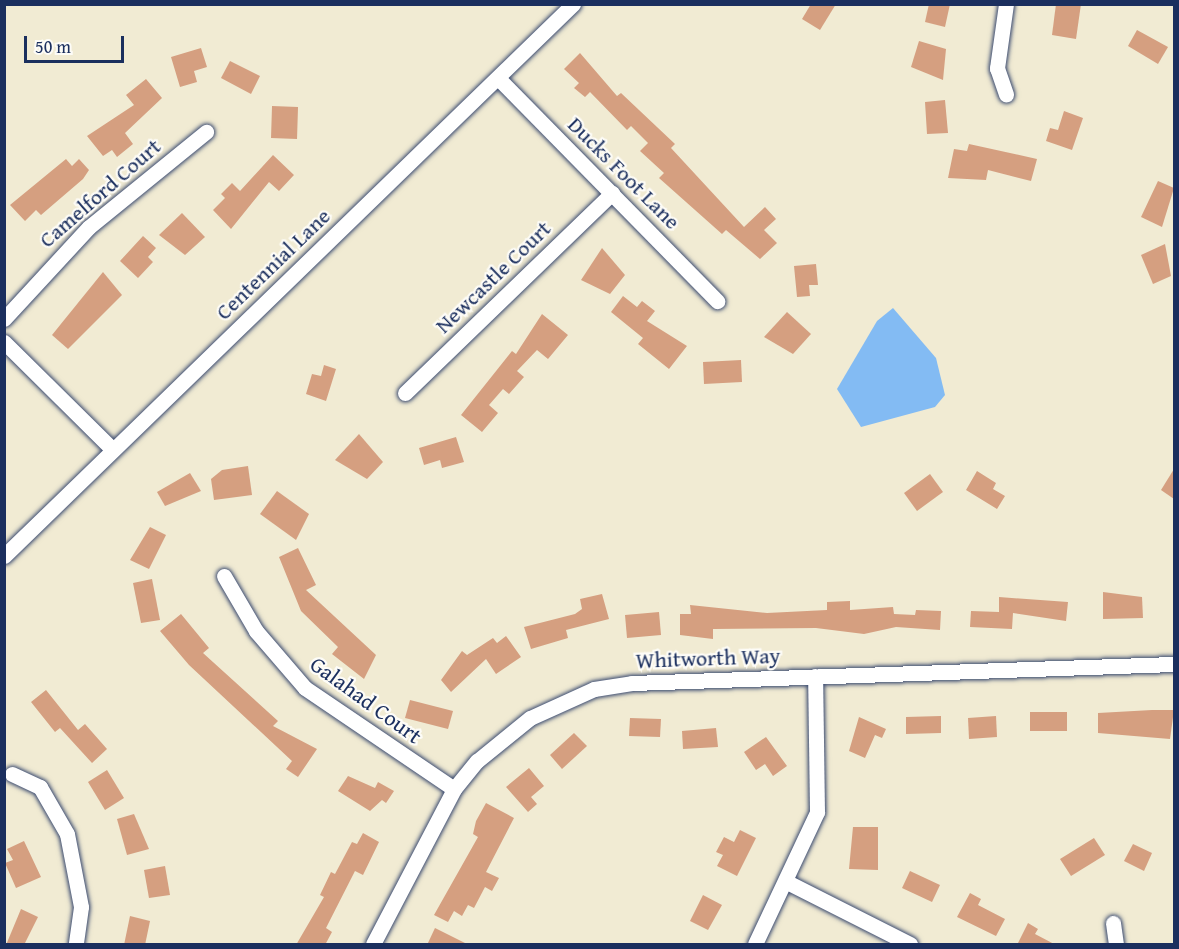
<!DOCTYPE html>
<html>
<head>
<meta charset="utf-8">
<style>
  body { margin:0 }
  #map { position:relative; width:1179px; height:949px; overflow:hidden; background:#f1ebd3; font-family:"Gentium Book Plus",serif }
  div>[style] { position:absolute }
  .water>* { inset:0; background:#83bbf3 }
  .building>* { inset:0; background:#d59f80 }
  .roads { filter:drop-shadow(0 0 2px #3b4b70) drop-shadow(0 0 2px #3b4b70) }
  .minor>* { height:15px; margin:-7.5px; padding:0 7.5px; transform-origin:7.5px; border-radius:7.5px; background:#fff }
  span { translate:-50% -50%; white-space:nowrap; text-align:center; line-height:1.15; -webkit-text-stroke:4.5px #fdfcf7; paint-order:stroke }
  .street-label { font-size:22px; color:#1b2f5e }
  .frame { position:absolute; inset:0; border:6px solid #1b2f5e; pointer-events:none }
  .scale { position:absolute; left:24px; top:36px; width:100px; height:27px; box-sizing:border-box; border:3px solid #1b2f5e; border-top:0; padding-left:8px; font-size:18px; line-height:21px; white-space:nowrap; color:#1b2f5e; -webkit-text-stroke:4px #fdfcf7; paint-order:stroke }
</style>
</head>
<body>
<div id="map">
  <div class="water">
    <i style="clip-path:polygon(893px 308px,936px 358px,945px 395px,935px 407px,861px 427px,837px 389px,877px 321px)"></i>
  </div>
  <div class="building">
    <i style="clip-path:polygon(811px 4px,836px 4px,820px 30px,802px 19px)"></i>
    <i style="clip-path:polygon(929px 4px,950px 4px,945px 27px,925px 22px)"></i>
    <i style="clip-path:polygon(1056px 4px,1081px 4px,1076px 39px,1052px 35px)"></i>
    <i style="clip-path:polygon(1137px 30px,1168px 47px,1158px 64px,1128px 46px)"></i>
    <i style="clip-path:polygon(919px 41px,946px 49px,943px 80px,911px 67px)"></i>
    <i style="clip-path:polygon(201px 48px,207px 67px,194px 71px,197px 82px,180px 87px,171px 57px)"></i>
    <i style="clip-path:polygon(580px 53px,617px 96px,621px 93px,675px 144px,671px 148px,744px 227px,765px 207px,776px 219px,764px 230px,777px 243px,760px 259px,726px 230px,722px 234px,659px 178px,664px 173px,640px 151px,648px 143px,631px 126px,627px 130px,590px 92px,585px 97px,574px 88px,579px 83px,564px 69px)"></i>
    <i style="clip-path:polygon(230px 61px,260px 76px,251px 94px,221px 78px)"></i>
    <i style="clip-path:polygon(146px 79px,162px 98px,125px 133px,133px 144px,117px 157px,112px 150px,103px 156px,87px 136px,134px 105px,126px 95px)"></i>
    <i style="clip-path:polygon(945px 100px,948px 133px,927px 134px,925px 102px)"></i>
    <i style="clip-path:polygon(272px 106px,298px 107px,297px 139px,271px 138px)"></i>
    <i style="clip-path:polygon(1064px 111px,1083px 118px,1072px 150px,1046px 141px,1050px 128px,1058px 130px)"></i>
    <i style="clip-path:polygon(969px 144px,1037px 159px,1031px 181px,988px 170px,986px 180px,948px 178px,954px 149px,967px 151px)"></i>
    <i style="clip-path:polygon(273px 155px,294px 175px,279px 191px,269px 182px,231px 229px,213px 210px,225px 198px,221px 194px,232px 183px,240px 191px)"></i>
    <i style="clip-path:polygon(66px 159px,72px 166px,79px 159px,89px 170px,83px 179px,41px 215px,36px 210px,25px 221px,10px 205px)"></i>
    <i style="clip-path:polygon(1158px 181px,1174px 188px,1162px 227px,1141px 217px)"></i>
    <i style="clip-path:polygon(182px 213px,205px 237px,185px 255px,159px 235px)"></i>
    <i style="clip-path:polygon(143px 236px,156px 248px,148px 257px,153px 262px,138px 278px,120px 261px)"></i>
    <i style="clip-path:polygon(1165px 244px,1171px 276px,1153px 284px,1141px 255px)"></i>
    <i style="clip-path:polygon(602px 248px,625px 275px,610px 294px,581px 280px)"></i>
    <i style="clip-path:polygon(816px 264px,818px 285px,809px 285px,810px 296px,797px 297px,794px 266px)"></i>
    <i style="clip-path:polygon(103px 272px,122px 295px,68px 349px,52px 335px)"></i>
    <i style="clip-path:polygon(623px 296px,637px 307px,642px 301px,655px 311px,647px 321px,687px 346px,669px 369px,638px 344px,643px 338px,611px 312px)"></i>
    <i style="clip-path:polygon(787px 312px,811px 334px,793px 354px,764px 337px)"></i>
    <i style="clip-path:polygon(542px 314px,568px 335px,548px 359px,537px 350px,517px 371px,524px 377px,509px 394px,503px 389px,489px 405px,498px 413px,482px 432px,461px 415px,512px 351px,516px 354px)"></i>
    <i style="clip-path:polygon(741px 360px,742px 382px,704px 384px,703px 362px)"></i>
    <i style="clip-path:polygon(324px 365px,336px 369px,326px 401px,306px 394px,312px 374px,321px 376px)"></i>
    <i style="clip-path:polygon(359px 434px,383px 462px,367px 479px,335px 460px)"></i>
    <i style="clip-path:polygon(456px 437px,464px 462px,442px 468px,440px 460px,424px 465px,419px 448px)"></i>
    <i style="clip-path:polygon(248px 466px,252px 495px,214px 500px,211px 479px,222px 470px)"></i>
    <i style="clip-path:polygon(1174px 469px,1174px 499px,1161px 490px)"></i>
    <i style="clip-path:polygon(977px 471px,996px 483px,993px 489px,1005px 496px,997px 509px,966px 490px)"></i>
    <i style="clip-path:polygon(190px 473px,201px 491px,165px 506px,157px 492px)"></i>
    <i style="clip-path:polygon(930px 474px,943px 492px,917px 511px,904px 493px)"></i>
    <i style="clip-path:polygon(277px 491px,309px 514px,296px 540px,260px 514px)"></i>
    <i style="clip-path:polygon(150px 527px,166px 535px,149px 569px,130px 560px)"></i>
    <i style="clip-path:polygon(298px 548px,316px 585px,306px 590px,376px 655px,364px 679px,332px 654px,338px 647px,301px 611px,279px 557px)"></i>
    <i style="clip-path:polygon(152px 579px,160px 620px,141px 623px,133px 583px)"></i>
    <i style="clip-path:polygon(1103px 592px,1142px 597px,1143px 618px,1103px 619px)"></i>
    <i style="clip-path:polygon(602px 594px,609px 619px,566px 630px,568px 638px,531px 649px,524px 627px,575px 614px,582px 609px,580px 599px)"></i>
    <i style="clip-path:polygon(999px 597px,1068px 602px,1066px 621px,1013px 613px,1012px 629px,970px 627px,971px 611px,999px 612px)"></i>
    <i style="clip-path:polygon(850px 601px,850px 610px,893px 607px,894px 614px,915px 615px,916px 610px,941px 611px,940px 630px,896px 627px,864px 634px,816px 628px,713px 629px,713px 639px,680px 635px,680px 614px,691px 614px,690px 605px,767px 613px,827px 610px,827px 602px)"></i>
    <i style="clip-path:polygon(659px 612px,661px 635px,627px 638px,625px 615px)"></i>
    <i style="clip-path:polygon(181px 614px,209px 648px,203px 653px,278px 721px,273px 726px,317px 749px,298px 777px,286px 769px,292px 761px,189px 665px,160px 631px)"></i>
    <i style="clip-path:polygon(506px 636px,521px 657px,496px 674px,486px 659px,451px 692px,441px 680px,462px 651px,467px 655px,493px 638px,497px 643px)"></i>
    <i style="clip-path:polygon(46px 690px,78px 730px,85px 724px,107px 749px,92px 763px,60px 728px,55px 732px,31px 702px)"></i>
    <i style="clip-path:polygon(410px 700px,453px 711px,448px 729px,405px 718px)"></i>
    <i style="clip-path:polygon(1152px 710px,1174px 710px,1170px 739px,1098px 733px,1098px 713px)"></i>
    <i style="clip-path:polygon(1030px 712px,1067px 712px,1067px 731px,1030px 731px)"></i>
    <i style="clip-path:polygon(941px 716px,941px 733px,906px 734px,906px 717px)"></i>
    <i style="clip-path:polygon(996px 716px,997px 737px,969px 739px,968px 718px)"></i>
    <i style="clip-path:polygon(859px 717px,886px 729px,882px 738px,875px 735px,865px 758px,849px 751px)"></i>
    <i style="clip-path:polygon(630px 718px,661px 719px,660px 737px,629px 736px)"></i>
    <i style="clip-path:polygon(716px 728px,718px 747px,683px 749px,682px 731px)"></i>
    <i style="clip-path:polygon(574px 733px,587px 746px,562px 769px,550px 755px)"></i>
    <i style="clip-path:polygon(766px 737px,787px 766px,773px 776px,765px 764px,756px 770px,744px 752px)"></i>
    <i style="clip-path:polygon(529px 768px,544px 786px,531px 797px,537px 804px,528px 812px,506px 787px)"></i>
    <i style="clip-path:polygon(107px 770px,124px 798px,105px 810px,88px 782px)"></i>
    <i style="clip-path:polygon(348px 776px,375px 788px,378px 782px,394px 791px,386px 803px,382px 800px,370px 811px,338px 791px)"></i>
    <i style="clip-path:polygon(486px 803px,514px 818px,486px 872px,499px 878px,492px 891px,485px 887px,474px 908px,468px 905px,462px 916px,454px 911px,448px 922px,434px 915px,478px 837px,473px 834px,476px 821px)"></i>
    <i style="clip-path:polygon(134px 814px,149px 849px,127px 855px,117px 819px)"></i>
    <i style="clip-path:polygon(853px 827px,878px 827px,878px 870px,849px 869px)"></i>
    <i style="clip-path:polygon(740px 830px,756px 838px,737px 876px,717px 866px,723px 855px,716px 852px,724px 837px,734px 842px)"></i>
    <i style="clip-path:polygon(363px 833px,379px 842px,363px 875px,355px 871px,326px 928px,332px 932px,325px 945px,296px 945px,324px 897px,320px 895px,331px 872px,335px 874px,352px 842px,357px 844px)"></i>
    <i style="clip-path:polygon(1094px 838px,1105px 855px,1071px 876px,1060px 859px)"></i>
    <i style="clip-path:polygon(24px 841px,41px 877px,16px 888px,5px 863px,13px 860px,7px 849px)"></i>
    <i style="clip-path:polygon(1133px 844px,1152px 853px,1144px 871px,1124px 861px)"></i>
    <i style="clip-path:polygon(165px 866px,170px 895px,149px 898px,144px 870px)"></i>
    <i style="clip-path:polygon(910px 871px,940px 885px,932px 902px,902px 888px)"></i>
    <i style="clip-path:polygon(970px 893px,981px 899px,978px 905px,1005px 919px,996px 936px,957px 917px)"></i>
    <i style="clip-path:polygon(703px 895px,722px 905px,708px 930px,690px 921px)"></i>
    <i style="clip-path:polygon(21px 909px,38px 917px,24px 945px,6px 945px)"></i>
    <i style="clip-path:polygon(130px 916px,150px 921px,145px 945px,124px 945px)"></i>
    <i style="clip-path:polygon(1028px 923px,1038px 929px,1035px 934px,1056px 945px,1017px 945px)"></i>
    <i style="clip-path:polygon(435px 928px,469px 945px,427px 945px)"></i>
  </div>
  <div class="roads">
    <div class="minor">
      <i style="left:1006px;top:4px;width:65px;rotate:98deg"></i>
      <i style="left:997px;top:68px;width:28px;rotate:71deg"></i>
      <i style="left:498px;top:78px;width:313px;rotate:45.5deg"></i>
      <i style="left:4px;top:319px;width:125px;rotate:-47.3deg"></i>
      <i style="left:89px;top:227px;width:151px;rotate:-39.1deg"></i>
      <i style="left:4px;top:342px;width:153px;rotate:44.7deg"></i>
      <i style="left:405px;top:393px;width:288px;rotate:-44deg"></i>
      <i style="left:4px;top:556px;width:793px;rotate:-44.13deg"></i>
      <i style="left:224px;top:576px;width:64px;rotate:59.8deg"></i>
      <i style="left:256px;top:631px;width:75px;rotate:49.3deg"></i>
      <i style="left:305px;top:688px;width:180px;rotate:34.1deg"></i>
      <i style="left:12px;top:774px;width:31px;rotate:25deg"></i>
      <i style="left:40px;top:787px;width:54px;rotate:60.1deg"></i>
      <i style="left:67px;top:834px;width:74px;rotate:79.1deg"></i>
      <i style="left:81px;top:907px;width:37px;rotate:98deg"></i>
      <i style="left:787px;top:882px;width:138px;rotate:26.8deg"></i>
      <i style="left:1113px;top:923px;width:21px;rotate:82deg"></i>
      <i style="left:373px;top:944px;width:175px;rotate:-62.4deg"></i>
      <i style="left:454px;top:789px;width:36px;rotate:-51deg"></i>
      <i style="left:477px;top:761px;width:68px;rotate:-39.1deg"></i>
      <i style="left:530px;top:718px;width:70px;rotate:-24.4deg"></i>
      <i style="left:594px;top:689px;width:38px;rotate:-9deg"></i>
      <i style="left:632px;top:683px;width:542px;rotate:-2.01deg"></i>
      <i style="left:755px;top:944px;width:146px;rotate:-64.8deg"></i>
      <i style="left:817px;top:812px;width:136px;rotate:-90.8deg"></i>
    </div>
  </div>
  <div class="street-label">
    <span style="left:624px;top:173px;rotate:45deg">Ducks Foot Lane</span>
    <span style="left:100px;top:193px;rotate:-41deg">Camelford Court</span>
    <span style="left:273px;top:264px;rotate:-44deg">Centennial Lane</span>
    <span style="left:493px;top:277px;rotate:-44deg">Newcastle Court</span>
    <span style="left:708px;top:658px;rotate:-2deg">Whitworth Way</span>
    <span style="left:366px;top:700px;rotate:36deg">Galahad Court</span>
  </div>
  <div class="frame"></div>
  <div class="scale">50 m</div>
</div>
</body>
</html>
